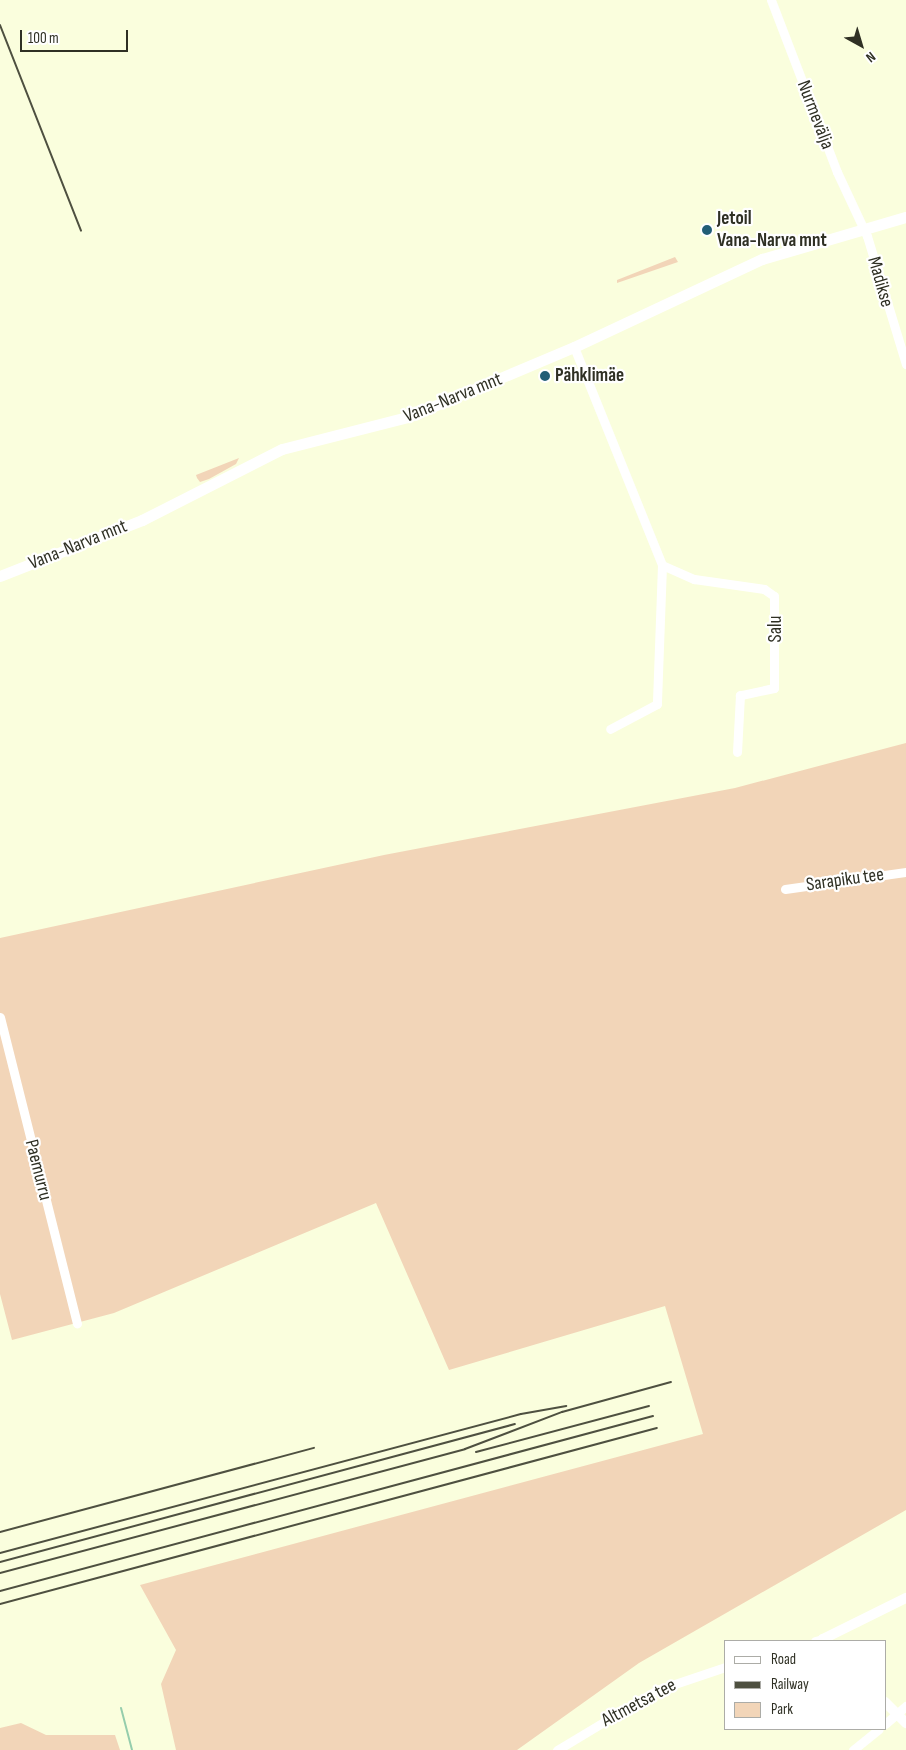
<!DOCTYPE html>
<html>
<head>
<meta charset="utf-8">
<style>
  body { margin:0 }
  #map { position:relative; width:906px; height:1750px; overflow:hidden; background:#fafedd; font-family:"Sofia Sans Condensed",sans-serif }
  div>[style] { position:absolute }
  .green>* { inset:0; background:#f2d5b8 }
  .stream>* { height:2px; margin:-1px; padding:0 1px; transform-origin:1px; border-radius:1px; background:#95cdac }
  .minor>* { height:9px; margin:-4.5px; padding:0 4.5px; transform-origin:4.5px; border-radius:4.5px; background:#fff }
  .tertiary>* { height:10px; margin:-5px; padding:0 5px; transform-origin:5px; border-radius:5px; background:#fff }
  .secondary>* { height:11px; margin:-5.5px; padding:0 5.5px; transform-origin:5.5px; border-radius:5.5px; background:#fff }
  .rail>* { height:2px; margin:-1px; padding:0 1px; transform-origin:1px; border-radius:1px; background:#4e5040 }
  .dots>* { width:14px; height:14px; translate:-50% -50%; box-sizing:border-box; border:2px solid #fff; border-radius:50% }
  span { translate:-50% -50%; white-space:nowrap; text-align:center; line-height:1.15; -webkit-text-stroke:4.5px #fff; paint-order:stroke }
  .street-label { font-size:19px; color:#2f3024 }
  .poi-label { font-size:19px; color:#2f3024; font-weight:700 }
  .left { translate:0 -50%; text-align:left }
  .legend { position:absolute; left:724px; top:1640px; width:162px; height:90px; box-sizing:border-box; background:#fff; border:1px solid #acaca7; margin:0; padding:6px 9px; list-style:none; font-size:15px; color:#2f3024 }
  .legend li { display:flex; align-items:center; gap:10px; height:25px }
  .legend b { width:25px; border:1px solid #acaca7 }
  .north { position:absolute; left:836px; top:20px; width:50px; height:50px; -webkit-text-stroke:4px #fff; paint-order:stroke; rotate:141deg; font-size:14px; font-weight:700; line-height:20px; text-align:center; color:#2f3024 }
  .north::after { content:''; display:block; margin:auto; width:18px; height:22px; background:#2f3024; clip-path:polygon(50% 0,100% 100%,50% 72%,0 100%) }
  .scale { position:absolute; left:20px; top:30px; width:108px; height:22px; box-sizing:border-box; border:2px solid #2f3024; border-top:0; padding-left:6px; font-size:15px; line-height:18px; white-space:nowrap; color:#2f3024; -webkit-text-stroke:4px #fff; paint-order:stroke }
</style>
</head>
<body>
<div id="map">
  <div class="green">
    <i style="clip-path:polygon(675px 257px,678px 262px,617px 283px,617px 280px)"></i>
    <i style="clip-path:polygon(239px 458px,236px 464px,209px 479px,200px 482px,197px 478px,196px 475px)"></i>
    <i style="clip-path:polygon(906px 743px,906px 1510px,639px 1663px,517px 1750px,176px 1750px,161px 1684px,176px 1650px,140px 1585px,703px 1434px,665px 1306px,449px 1370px,376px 1203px,114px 1313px,12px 1340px,0 1294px,0 938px,384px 855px,735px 788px)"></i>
    <i style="clip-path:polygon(21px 1723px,46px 1735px,115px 1735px,120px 1750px,0 1750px,0 1728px)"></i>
  </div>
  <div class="stream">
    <i style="left:121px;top:1708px;width:43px;rotate:75.3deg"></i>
  </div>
  <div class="minor">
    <i style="left:771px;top:0;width:184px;rotate:69deg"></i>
    <i style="left:837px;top:172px;width:71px;rotate:64.9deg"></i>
    <i style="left:867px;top:236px;width:134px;rotate:73.1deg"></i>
    <i style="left:574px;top:347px;width:235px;rotate:68deg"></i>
    <i style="left:662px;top:565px;width:139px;rotate:92.1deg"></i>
    <i style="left:657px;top:704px;width:53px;rotate:152deg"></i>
    <i style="left:662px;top:565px;width:35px;rotate:24deg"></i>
    <i style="left:694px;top:579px;width:71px;rotate:8.1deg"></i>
    <i style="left:764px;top:589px;width:12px;rotate:35deg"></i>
    <i style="left:774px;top:596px;width:92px;rotate:90deg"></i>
    <i style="left:774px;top:688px;width:35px;rotate:168deg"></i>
    <i style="left:740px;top:695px;width:57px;rotate:93deg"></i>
    <i style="left:785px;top:889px;width:122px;rotate:-8deg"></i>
    <i style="left:0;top:1017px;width:316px;rotate:75.9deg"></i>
    <i style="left:815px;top:1641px;width:8px;rotate:-14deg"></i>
    <i style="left:885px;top:1724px;width:28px;rotate:-41deg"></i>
    <i style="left:557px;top:1750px;width:117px;rotate:-31deg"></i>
    <i style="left:657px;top:1690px;width:72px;rotate:-18.7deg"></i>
    <i style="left:853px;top:1750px;width:33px;rotate:-39deg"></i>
  </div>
  <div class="tertiary">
    <i style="left:825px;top:1641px;width:3px;rotate:-135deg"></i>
    <i style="left:823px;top:1639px;width:93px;rotate:-26.3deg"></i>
    <i style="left:885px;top:1702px;width:30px;rotate:45deg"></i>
  </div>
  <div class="secondary">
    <i style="left:0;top:576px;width:153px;rotate:-21.5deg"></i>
    <i style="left:142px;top:520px;width:157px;rotate:-26.9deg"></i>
    <i style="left:282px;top:449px;width:130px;rotate:-14.3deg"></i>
    <i style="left:408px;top:417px;width:180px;rotate:-22.9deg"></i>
    <i style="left:574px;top:347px;width:208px;rotate:-25.1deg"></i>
    <i style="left:762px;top:259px;width:150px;rotate:-16.3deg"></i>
  </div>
  <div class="rail">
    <i style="left:0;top:25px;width:221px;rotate:68.5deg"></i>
    <i style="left:476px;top:1452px;width:179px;rotate:-14.9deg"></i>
    <i style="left:0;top:1532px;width:325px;rotate:-15deg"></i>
    <i style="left:0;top:1553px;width:539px;rotate:-14.94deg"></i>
    <i style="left:521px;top:1414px;width:46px;rotate:-10.1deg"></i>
    <i style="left:0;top:1562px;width:533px;rotate:-15deg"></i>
    <i style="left:0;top:1573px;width:481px;rotate:-14.9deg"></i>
    <i style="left:465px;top:1449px;width:104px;rotate:-20.9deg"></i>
    <i style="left:562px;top:1412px;width:113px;rotate:-15.4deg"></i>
    <i style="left:0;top:1591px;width:676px;rotate:-15deg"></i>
    <i style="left:0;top:1604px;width:680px;rotate:-15deg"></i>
  </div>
  <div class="dots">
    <i style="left:707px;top:230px;background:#225e76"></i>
    <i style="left:545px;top:376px;background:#225e76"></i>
  </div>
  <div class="street-label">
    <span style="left:815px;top:115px;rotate:69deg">Nurmevälja</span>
    <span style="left:880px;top:282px;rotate:74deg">Madikse</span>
    <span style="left:453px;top:398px;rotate:-22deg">Vana-Narva mnt</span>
    <span style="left:78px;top:545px;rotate:-22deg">Vana-Narva mnt</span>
    <span style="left:776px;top:629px;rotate:-90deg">Salu</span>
    <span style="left:845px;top:880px;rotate:-8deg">Sarapiku tee</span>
    <span style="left:38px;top:1170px;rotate:76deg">Paemurru</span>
    <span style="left:639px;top:1703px;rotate:-28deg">Altmetsa tee</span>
  </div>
  <div class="poi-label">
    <span class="left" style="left:717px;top:230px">Jetoil<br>Vana-Narva mnt</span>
    <span class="left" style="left:555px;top:376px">Pähklimäe</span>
  </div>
  <ul class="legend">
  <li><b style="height:6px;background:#fff"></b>Road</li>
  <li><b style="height:6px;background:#4e5040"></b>Railway</li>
  <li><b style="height:14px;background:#f2d5b8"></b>Park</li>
  </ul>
  <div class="north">N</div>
  <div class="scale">100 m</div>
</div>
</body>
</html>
